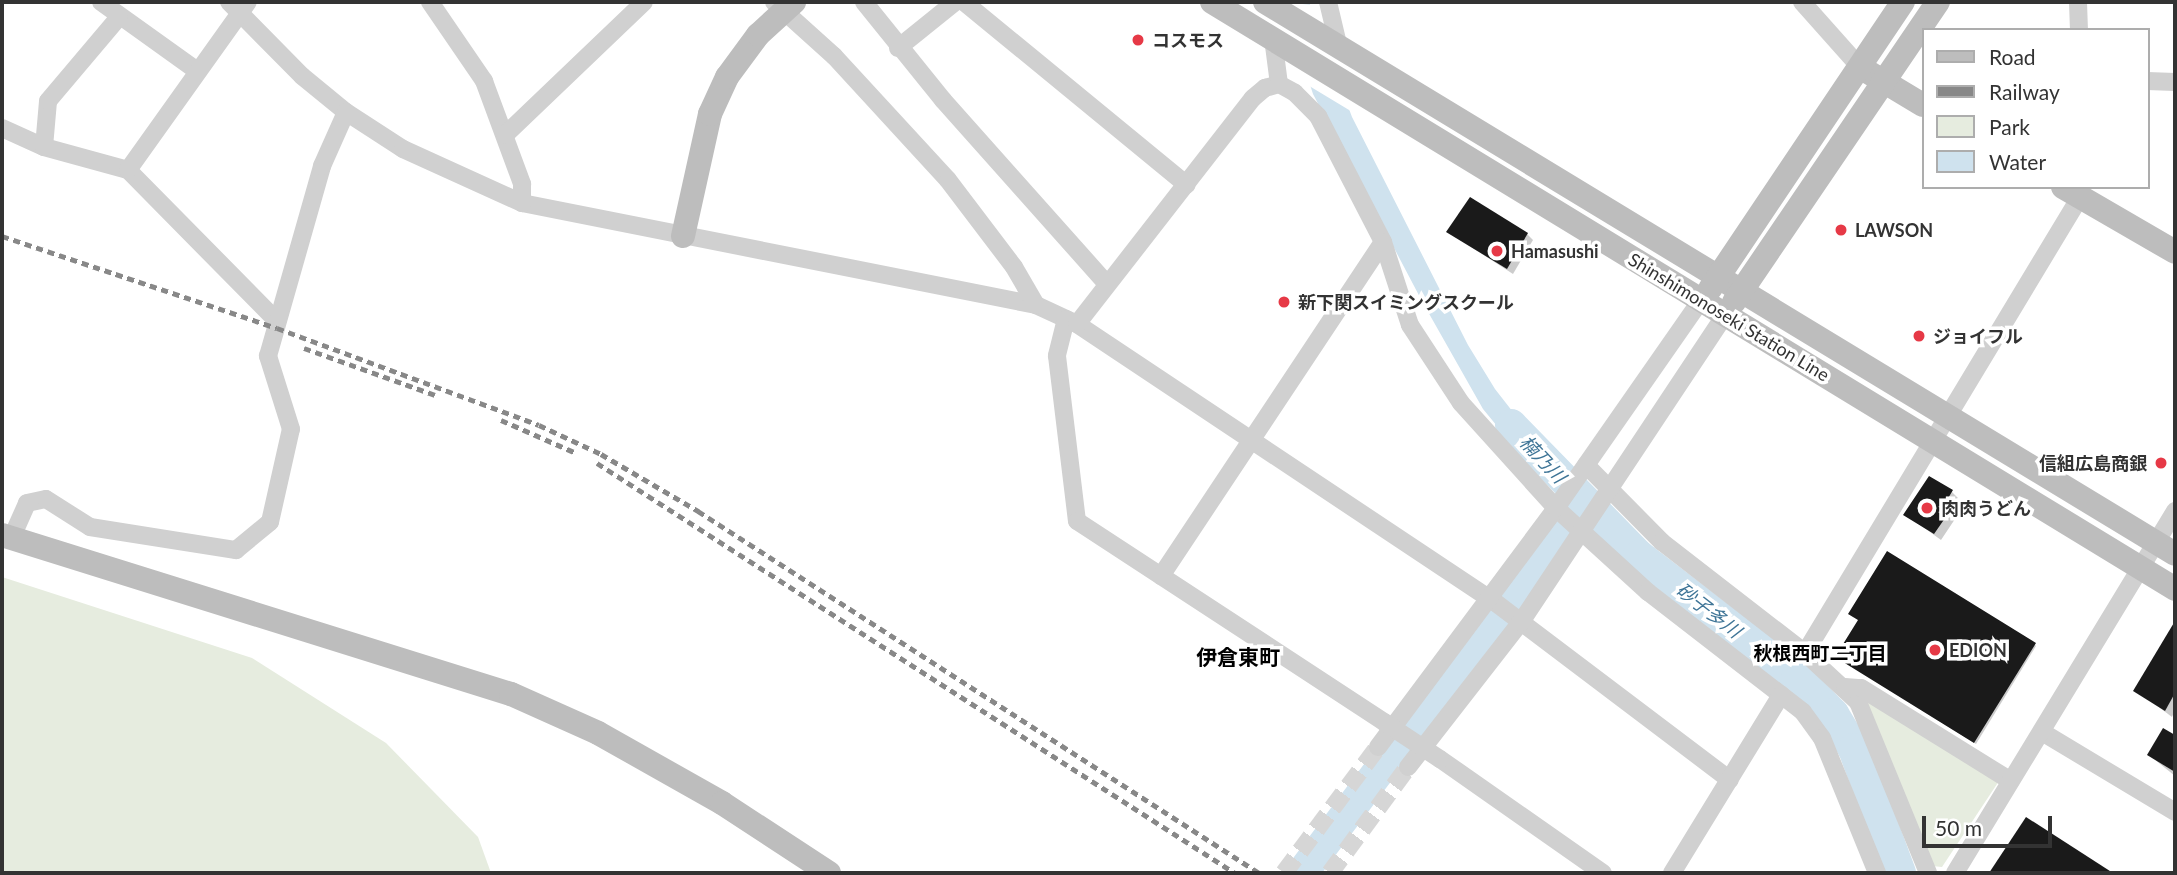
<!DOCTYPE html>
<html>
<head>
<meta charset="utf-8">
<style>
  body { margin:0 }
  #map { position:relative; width:2177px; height:875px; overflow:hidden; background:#fff; font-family:Lato,"Noto Sans JP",sans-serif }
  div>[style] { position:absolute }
  .green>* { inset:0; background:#e6ecdf }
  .water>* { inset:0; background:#cfe2ee }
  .pier>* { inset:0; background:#fff }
  .shadow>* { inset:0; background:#0003 }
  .river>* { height:32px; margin:-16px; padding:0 16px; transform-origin:16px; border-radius:16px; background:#cfe2ee }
  .building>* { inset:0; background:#1a1a1a }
  .street-tunnel>* { height:18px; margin-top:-9px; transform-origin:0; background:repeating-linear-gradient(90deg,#d6d6d6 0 18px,transparent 0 27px) }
  .street>* { height:18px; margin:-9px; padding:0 9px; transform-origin:9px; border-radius:9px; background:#d0d0d0 }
  .secondary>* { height:24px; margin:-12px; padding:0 12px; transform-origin:12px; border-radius:12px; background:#bdbdbd }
  .rail>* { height:5px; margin-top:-2.5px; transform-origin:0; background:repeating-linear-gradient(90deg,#888 0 7px,transparent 0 12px) }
  .street-bridge>* { height:18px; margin:-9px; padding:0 9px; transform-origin:9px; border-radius:9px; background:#d0d0d0 }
  .dots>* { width:19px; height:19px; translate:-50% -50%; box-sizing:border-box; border:4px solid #fff; border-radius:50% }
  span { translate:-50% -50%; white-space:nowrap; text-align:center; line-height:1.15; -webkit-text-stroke:7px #fff; paint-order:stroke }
  .poi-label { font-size:18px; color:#333; font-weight:700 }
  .left { translate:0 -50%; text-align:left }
  .right { translate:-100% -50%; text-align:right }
  .street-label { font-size:18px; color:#333 }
  .water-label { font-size:19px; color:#3f7597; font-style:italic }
  .neighbourhood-label { font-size:19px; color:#000; font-weight:700 }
  .quarter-label { font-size:21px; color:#000; font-weight:700 }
  .frame { position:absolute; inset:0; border:4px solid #333; pointer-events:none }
  .legend { position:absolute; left:1922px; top:28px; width:228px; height:161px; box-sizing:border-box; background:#fff; border:2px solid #adadad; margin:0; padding:9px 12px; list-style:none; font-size:21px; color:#333 }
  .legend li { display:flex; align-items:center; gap:14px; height:35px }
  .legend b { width:35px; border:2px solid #adadad }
  .scale { position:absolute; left:1922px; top:816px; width:130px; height:32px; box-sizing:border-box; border:4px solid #333; border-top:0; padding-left:9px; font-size:21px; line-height:24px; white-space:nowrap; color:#333; -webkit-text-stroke:5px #fff; paint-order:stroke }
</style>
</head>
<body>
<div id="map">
  <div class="green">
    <i style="clip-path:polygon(2px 577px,252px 658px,386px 743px,478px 837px,491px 873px,2px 873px)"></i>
    <i style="clip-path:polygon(1871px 696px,1999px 781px,1942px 867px,1932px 866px,1865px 701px)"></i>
  </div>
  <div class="water">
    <i style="clip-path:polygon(1283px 2px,1309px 2px,1352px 117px,1468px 345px,1495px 389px,1545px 453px,1530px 466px,1483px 409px,1423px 303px,1313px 94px)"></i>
  </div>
  <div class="pier">
    <i style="clip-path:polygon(1279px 2px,1314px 5px,1354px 113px,1306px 84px)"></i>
  </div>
  <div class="shadow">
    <i style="clip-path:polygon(1448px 232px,1527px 234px,1533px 240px,1513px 274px)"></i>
    <i style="clip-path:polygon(1952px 492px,1958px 498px,1949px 513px,1955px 519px,1941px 540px,1905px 514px)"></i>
    <i style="clip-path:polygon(1860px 620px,2035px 645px,2036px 646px,1976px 744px,1839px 658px)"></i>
    <i style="clip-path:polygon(2175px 625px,2175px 710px,2172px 717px,2136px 690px)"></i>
    <i style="clip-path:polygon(2164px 731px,2175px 737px,2175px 776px,2149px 755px)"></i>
    <i style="clip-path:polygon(2026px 820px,2110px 873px,1991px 873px)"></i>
  </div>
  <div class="river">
    <i style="left:1511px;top:425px;width:183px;rotate:45.7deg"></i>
    <i style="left:1639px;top:556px;width:199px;rotate:37.4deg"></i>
    <i style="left:1797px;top:677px;width:52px;rotate:45.8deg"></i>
    <i style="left:1833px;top:714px;width:41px;rotate:59deg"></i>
    <i style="left:1854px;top:749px;width:132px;rotate:69.6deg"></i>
    <i style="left:1302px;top:873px;width:466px;rotate:-53deg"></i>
  </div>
  <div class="building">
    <i style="clip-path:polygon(1470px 197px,1528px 233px,1507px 269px,1446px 232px)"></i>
    <i style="clip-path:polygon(1929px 476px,1953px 490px,1944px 505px,1950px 511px,1934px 534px,1903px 515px)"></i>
    <i style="clip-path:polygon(1887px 551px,2036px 643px,1974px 743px,1835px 657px,1858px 620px,1848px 614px)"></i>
    <i style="clip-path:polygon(2175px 621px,2175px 693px,2165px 711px,2133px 691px)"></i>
    <i style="clip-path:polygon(2163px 728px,2175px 735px,2175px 772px,2147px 755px)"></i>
    <i style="clip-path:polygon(2026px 817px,2113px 873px,1989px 873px)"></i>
  </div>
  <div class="street-tunnel">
    <i style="left:1284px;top:873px;width:157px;rotate:-53.3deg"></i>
    <i style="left:1330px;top:873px;width:132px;rotate:-53.7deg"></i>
  </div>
  <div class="street">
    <i style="left:101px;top:2px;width:117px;rotate:35.6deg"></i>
    <i style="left:229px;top:2px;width:104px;rotate:45.4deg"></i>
    <i style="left:302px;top:76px;width:57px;rotate:39.3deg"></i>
    <i style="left:346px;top:112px;width:68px;rotate:33deg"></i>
    <i style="left:403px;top:149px;width:131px;rotate:24.4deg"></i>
    <i style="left:522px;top:203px;width:524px;rotate:11.22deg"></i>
    <i style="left:1036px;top:305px;width:45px;rotate:24.9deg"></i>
    <i style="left:1077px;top:324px;width:503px;rotate:33.66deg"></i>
    <i style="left:1496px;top:603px;width:293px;rotate:37.1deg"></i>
    <i style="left:430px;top:2px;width:96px;rotate:55.6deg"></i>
    <i style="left:484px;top:81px;width:110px;rotate:69.7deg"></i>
    <i style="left:522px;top:184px;width:19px;rotate:90deg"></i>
    <i style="left:774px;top:2px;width:81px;rotate:42deg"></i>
    <i style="left:834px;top:56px;width:168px;rotate:47.4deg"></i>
    <i style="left:948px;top:180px;width:109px;rotate:52.8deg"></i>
    <i style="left:1014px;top:267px;width:44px;rotate:59.9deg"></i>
    <i style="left:864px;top:2px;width:126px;rotate:51.1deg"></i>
    <i style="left:943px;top:100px;width:246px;rotate:48.3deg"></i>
    <i style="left:964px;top:2px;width:288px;rotate:39.4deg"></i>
    <i style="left:1328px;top:2px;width:47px;rotate:76.6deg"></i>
    <i style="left:1802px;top:2px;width:86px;rotate:48.3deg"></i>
    <i style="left:2078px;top:2px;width:28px;rotate:88deg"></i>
    <i style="left:1273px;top:38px;width:46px;rotate:82.6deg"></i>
    <i style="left:898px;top:48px;width:73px;rotate:-38.9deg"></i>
    <i style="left:2147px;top:81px;width:28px;rotate:2deg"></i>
    <i style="left:2px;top:128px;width:46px;rotate:24.3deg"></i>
    <i style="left:44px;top:147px;width:87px;rotate:15.3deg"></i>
    <i style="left:128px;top:170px;width:211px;rotate:45.4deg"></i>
    <i style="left:505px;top:135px;width:192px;rotate:-43.7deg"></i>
    <i style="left:44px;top:147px;width:46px;rotate:-85deg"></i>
    <i style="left:48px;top:101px;width:110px;rotate:-49.8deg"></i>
    <i style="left:128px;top:170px;width:206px;rotate:-54.5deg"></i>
    <i style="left:1066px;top:319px;width:38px;rotate:104deg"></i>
    <i style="left:1057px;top:356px;width:166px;rotate:83.1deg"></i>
    <i style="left:1077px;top:521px;width:367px;rotate:33.2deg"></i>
    <i style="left:1077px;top:324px;width:286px;rotate:-52.1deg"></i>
    <i style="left:1253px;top:98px;width:16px;rotate:-40deg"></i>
    <i style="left:1265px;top:88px;width:15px;rotate:-16deg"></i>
    <i style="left:1279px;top:84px;width:18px;rotate:29deg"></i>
    <i style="left:1295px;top:93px;width:33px;rotate:45deg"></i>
    <i style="left:1318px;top:116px;width:142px;rotate:62.7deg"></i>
    <i style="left:1383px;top:242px;width:87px;rotate:72deg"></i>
    <i style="left:1410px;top:325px;width:93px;rotate:56.8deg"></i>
    <i style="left:1461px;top:403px;width:142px;rotate:47.9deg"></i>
    <i style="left:1556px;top:508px;width:125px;rotate:42.4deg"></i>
    <i style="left:1648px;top:592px;width:196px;rotate:37.7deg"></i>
    <i style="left:1803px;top:712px;width:32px;rotate:54deg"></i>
    <i style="left:1822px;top:738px;width:146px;rotate:67.8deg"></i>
    <i style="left:1586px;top:465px;width:108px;rotate:45.4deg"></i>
    <i style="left:1662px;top:542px;width:181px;rotate:37.8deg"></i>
    <i style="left:1805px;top:653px;width:72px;rotate:42.8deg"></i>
    <i style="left:1858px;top:702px;width:185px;rotate:67.7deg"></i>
    <i style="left:12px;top:537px;width:37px;rotate:-66deg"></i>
    <i style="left:27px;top:503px;width:19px;rotate:-12deg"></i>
    <i style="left:46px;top:499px;width:52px;rotate:32.5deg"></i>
    <i style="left:90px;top:527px;width:148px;rotate:9deg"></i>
    <i style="left:236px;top:550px;width:44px;rotate:-39.5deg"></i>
    <i style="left:270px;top:522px;width:95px;rotate:-77.3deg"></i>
    <i style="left:291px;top:429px;width:77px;rotate:-107.5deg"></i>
    <i style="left:268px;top:356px;width:198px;rotate:-74.1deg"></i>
    <i style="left:322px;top:166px;width:59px;rotate:-66deg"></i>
    <i style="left:1161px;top:576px;width:401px;rotate:-56.4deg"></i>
    <i style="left:1805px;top:653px;width:533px;rotate:-58.91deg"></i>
    <i style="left:1845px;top:687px;width:16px;rotate:4deg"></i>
    <i style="left:1861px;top:688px;width:176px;rotate:31.8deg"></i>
    <i style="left:2042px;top:732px;width:155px;rotate:31deg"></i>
    <i style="left:1378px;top:747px;width:298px;rotate:-53.3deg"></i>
    <i style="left:1556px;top:508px;width:254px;rotate:-55.1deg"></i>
    <i style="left:1440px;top:759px;width:199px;rotate:35deg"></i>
    <i style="left:1408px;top:767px;width:184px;rotate:-52.1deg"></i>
    <i style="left:1521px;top:622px;width:370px;rotate:-56.4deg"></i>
    <i style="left:1672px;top:873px;width:209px;rotate:-58.5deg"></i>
    <i style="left:1955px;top:873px;width:424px;rotate:-58.7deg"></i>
  </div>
  <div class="secondary">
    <i style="left:1212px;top:2px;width:1128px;rotate:31.36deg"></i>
    <i style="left:1265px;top:2px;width:1064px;rotate:31.24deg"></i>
    <i style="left:1868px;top:72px;width:64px;rotate:31deg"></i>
    <i style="left:2063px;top:187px;width:129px;rotate:30.1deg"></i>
    <i style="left:683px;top:236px;width:125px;rotate:-77.5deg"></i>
    <i style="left:710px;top:114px;width:41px;rotate:-65.3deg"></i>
    <i style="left:727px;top:77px;width:52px;rotate:-53.6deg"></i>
    <i style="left:758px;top:35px;width:49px;rotate:-42.5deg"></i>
    <i style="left:1710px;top:289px;width:346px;rotate:-56.1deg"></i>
    <i style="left:1734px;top:302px;width:363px;rotate:-55.8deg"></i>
    <i style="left:2px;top:535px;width:533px;rotate:17.35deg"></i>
    <i style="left:511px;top:694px;width:95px;rotate:24.1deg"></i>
    <i style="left:598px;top:733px;width:142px;rotate:29.4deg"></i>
    <i style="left:722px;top:803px;width:128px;rotate:33.2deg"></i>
  </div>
  <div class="rail">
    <i style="left:2px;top:236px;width:290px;rotate:18.5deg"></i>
    <i style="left:277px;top:328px;width:279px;rotate:20.3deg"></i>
    <i style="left:539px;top:425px;width:68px;rotate:25.1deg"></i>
    <i style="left:601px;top:454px;width:113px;rotate:30.4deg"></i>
    <i style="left:698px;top:511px;width:668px;rotate:32.83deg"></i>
    <i style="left:304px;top:348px;width:139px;rotate:19.7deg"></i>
    <i style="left:501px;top:420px;width:80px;rotate:23.7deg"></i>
    <i style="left:597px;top:463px;width:758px;rotate:32.73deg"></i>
  </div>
  <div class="street-bridge">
    <i style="left:1384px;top:722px;width:67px;rotate:33.5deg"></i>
  </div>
  <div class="dots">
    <i style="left:1138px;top:40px;background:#e63946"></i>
    <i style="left:1841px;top:230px;background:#e63946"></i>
    <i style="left:1497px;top:251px;background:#e63946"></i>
    <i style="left:1284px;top:302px;background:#e63946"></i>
    <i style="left:1919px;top:336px;background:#e63946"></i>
    <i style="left:2161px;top:463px;background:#e63946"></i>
    <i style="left:1927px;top:508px;background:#e63946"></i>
    <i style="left:1935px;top:650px;background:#e63946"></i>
  </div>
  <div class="poi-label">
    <span class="left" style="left:1152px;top:40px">コスモス</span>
    <span class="left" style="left:1855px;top:230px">LAWSON</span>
    <span class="left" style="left:1511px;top:251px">Hamasushi</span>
    <span class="left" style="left:1298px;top:302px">新下関スイミングスクール</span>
    <span class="left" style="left:1933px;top:336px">ジョイフル</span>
    <span class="right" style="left:2147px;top:463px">信組広島商銀</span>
    <span class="left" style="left:1941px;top:508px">肉肉うどん</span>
    <span class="left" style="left:1949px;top:650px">EDION</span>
  </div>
  <div class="street-label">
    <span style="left:1729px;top:317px;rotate:31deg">Shinshimonoseki Station Line</span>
  </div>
  <div class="water-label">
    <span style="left:1543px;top:459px;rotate:47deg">楠乃川</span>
    <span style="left:1709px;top:610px;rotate:38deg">砂子多川</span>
  </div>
  <div class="neighbourhood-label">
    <span style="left:1820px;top:653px">秋根西町二丁目</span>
  </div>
  <div class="quarter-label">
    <span style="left:1238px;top:657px">伊倉東町</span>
  </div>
  <div class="frame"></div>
  <ul class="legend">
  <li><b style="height:9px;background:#bdbdbd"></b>Road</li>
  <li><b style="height:9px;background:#888"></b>Railway</li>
  <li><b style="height:19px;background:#e6ecdf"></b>Park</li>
  <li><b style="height:19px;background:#cfe2ee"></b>Water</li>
  </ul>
  <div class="scale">50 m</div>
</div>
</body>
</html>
